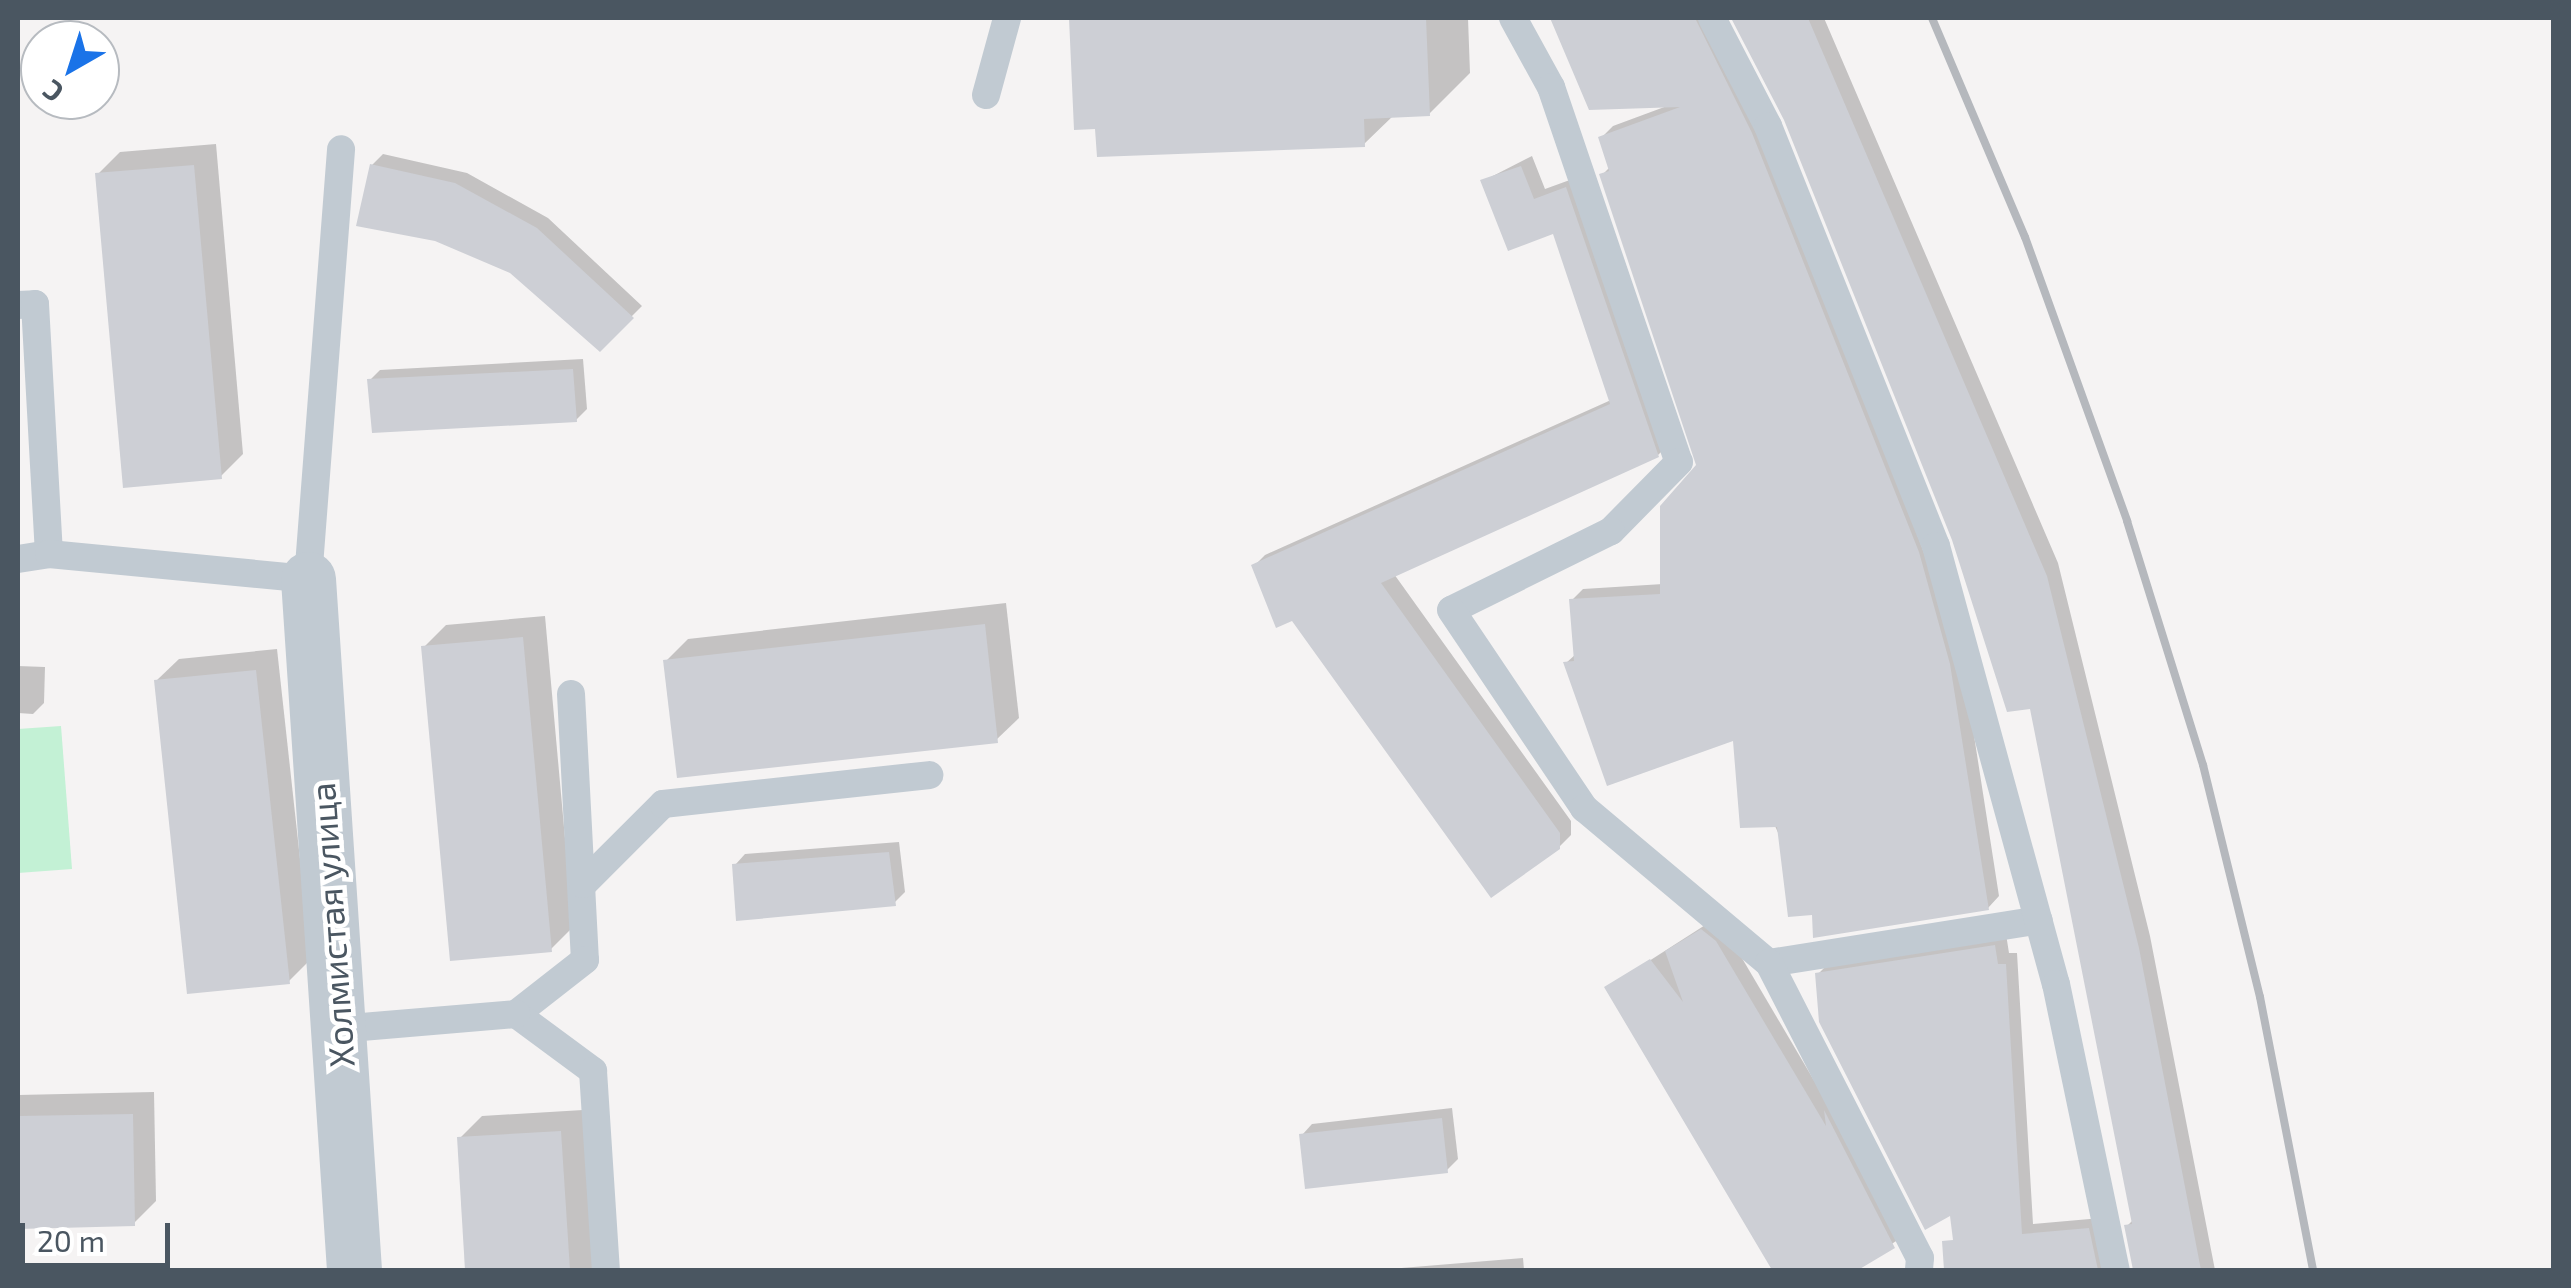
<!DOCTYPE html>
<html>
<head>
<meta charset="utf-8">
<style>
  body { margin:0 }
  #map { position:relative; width:2571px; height:1288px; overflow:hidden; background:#f5f3f3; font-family:"Exo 2",sans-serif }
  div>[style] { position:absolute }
  .green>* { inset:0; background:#c3f1d5 }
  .shadow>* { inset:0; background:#0003 }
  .building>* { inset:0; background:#cdcfd5 }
  .lane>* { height:28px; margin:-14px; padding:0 14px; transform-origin:14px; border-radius:14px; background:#c1cad2 }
  .street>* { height:55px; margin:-27.5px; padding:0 27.5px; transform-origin:27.5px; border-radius:27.5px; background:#c1cad2 }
  .rail>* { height:8px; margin:-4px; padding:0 4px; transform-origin:4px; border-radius:4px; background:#b5b8bd }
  span { translate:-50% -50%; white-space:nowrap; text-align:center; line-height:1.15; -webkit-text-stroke:9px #fff; paint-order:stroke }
  .street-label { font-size:35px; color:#4a5661 }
  .frame { position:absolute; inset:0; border:20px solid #4a5661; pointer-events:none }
  .north { position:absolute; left:20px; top:20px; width:100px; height:100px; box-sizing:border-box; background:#fff; border:2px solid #b7bbc0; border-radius:50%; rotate:219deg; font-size:28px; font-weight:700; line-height:40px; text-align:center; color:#4a5661 }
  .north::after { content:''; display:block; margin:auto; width:35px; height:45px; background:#1a73e8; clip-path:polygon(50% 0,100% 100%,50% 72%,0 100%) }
  .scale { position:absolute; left:20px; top:1223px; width:150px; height:45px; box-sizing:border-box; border:5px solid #4a5661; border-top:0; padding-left:12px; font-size:30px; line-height:35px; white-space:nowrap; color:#4a5661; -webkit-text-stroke:8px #fff; paint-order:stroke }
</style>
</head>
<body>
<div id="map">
  <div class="green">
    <i style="clip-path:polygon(61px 726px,72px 869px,18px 873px,18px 729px)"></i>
  </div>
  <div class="shadow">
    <i style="clip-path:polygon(1072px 18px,1468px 18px,1470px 73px,1429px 114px,1394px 115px,1364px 144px,1076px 128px)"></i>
    <i style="clip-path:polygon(1553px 18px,1709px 18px,1763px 121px,1961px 652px,1999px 896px,1988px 908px,1814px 912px,1735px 738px,1566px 663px,1576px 654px,1572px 600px,1583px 589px,1663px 584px,1699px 465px,1602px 175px,1610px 167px,1601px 138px,1613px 126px,1667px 106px,1576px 61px)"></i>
    <i style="clip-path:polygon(1734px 18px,1824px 18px,2058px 563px,2150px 936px,2215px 1270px,2135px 1270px,2127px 1226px,2134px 1219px,2032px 706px,1955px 539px,1787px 118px)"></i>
    <i style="clip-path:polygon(216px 144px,243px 454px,221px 476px,98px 174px,120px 152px)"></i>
    <i style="clip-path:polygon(383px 154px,467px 173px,548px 218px,642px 306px,599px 349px,512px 271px,372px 165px)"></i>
    <i style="clip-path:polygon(1532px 156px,1545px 189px,1578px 177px,1669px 444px,1658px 455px,1394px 574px,1571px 821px,1571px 835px,1559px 847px,1254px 566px,1265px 555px,1611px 400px,1555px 230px,1483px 181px)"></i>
    <i style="clip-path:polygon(583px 359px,587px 409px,576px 420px,370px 380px,380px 370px)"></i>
    <i style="clip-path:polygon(1006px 603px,1019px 718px,996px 740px,666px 661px,688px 639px)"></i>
    <i style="clip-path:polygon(545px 616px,573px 927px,551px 949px,424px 647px,446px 625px)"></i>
    <i style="clip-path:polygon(277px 649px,311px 959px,289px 981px,156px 681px,179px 659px)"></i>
    <i style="clip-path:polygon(18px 666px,45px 667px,44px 703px,33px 714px,18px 713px)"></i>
    <i style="clip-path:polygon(899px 842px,905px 892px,894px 903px,735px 865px,745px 854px)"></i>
    <i style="clip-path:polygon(1713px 920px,1726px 931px,1905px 1235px,1853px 1270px,1775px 1270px,1607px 988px)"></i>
    <i style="clip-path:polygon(2006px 934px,2009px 953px,2017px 953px,2033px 1224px,2101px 1218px,2122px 1270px,1959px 1270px,1952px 1212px,1818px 974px,1830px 962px)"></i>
    <i style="clip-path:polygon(154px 1092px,156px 1201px,134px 1223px,18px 1226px,18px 1095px)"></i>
    <i style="clip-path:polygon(1452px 1108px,1458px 1159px,1447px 1170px,1302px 1135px,1312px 1124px)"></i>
    <i style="clip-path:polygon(583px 1110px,593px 1270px,468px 1270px,460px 1138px,482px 1116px)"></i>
    <i style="clip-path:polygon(1523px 1258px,1524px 1270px,1377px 1270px)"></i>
  </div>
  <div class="building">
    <i style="clip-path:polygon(1069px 18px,1426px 18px,1430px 116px,1364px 119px,1365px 147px,1097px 157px,1095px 129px,1074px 130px)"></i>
    <i style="clip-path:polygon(1550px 18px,1695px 18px,1752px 133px,1919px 552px,1950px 664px,1989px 910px,1813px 938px,1812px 915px,1788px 917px,1777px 827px,1740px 828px,1733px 741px,1607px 786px,1563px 662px,1574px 661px,1569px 599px,1660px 594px,1660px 506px,1696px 465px,1599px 174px,1609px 171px,1598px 137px,1680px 107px,1589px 110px)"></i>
    <i style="clip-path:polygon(1731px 18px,1808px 18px,2047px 576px,2139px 948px,2201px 1270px,2133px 1270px,2124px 1225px,2132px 1224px,2030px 709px,2007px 712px,1952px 540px,1784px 120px)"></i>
    <i style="clip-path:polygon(370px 164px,455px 183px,537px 228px,634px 318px,600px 352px,510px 273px,435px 241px,356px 226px)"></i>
    <i style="clip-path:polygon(194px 165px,222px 479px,123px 488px,95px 173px)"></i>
    <i style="clip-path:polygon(1521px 166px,1534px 199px,1566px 187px,1659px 457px,1381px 583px,1560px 833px,1560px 849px,1491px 898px,1292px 621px,1276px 628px,1251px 565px,1610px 404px,1553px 234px,1508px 251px,1480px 180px)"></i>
    <i style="clip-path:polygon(573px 369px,577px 422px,372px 433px,367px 379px)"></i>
    <i style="clip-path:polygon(985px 624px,998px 743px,677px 778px,663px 660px)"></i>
    <i style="clip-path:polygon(523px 637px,552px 952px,450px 961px,421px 646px)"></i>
    <i style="clip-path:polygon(256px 670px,290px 984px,187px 994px,154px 680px)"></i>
    <i style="clip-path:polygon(889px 852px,896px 906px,736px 921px,732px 864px)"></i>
    <i style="clip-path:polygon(1701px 929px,1716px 941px,1826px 1126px,1824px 1110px,1895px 1248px,1858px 1270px,1772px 1270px,1604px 987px,1650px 959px,1683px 1002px,1665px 951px)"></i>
    <i style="clip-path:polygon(1995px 945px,1998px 964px,2006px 964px,2022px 1234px,2089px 1228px,2098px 1270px,1944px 1270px,1942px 1241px,1953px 1240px,1950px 1216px,1925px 1230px,1819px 1022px,1815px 973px)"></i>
    <i style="clip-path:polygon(133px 1114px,135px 1226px,18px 1229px,18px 1116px)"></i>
    <i style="clip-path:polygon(1442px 1118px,1448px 1173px,1305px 1189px,1299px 1134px)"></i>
    <i style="clip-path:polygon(561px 1131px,570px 1270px,465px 1270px,457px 1137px)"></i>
  </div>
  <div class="lane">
    <i style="left:1513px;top:18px;width:79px;rotate:61.2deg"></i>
    <i style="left:1551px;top:87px;width:396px;rotate:71.2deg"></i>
    <i style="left:1679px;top:462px;width:97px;rotate:134.6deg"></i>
    <i style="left:1611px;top:531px;width:178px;rotate:153.7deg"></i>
    <i style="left:1451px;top:610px;width:239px;rotate:56.1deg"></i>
    <i style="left:1584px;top:808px;width:241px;rotate:40deg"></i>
    <i style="left:1769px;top:963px;width:273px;rotate:-9deg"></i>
    <i style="left:1712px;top:18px;width:122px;rotate:62.6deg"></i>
    <i style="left:1768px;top:126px;width:452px;rotate:68.2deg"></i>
    <i style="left:1936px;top:546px;width:454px;rotate:74.7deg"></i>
    <i style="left:2056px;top:984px;width:292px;rotate:78.2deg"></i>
    <i style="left:986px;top:95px;width:80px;rotate:-74.7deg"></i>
    <i style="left:18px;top:305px;width:17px;rotate:-3deg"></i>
    <i style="left:35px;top:304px;width:250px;rotate:86.8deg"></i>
    <i style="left:18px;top:559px;width:31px;rotate:-9deg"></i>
    <i style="left:49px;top:554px;width:260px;rotate:5.5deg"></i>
    <i style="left:308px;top:579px;width:431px;rotate:-85.6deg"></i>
    <i style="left:571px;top:694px;width:266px;rotate:87deg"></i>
    <i style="left:585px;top:960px;width:88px;rotate:142deg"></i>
    <i style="left:516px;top:1014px;width:96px;rotate:36.5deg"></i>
    <i style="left:593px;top:1071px;width:199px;rotate:86.3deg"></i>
    <i style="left:583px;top:884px;width:113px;rotate:-45deg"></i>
    <i style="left:663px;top:804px;width:268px;rotate:-6.2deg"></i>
    <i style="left:1769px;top:963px;width:331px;rotate:62.9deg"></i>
    <i style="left:1920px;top:1258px;width:12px;rotate:95deg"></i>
    <i style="left:338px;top:1029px;width:179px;rotate:-4.8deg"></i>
  </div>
  <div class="street">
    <i style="left:308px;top:579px;width:693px;rotate:86.19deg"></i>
  </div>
  <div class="rail">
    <i style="left:1932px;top:18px;width:238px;rotate:67deg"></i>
    <i style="left:2025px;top:237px;width:302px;rotate:70.2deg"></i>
    <i style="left:2127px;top:521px;width:256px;rotate:72.7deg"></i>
    <i style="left:2203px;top:765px;width:239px;rotate:76.2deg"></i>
    <i style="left:2260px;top:997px;width:278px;rotate:79deg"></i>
  </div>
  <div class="street-label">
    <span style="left:331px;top:925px;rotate:-94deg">Холмистая улица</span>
  </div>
  <div class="frame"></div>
  <div class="north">С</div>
  <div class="scale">20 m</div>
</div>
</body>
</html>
